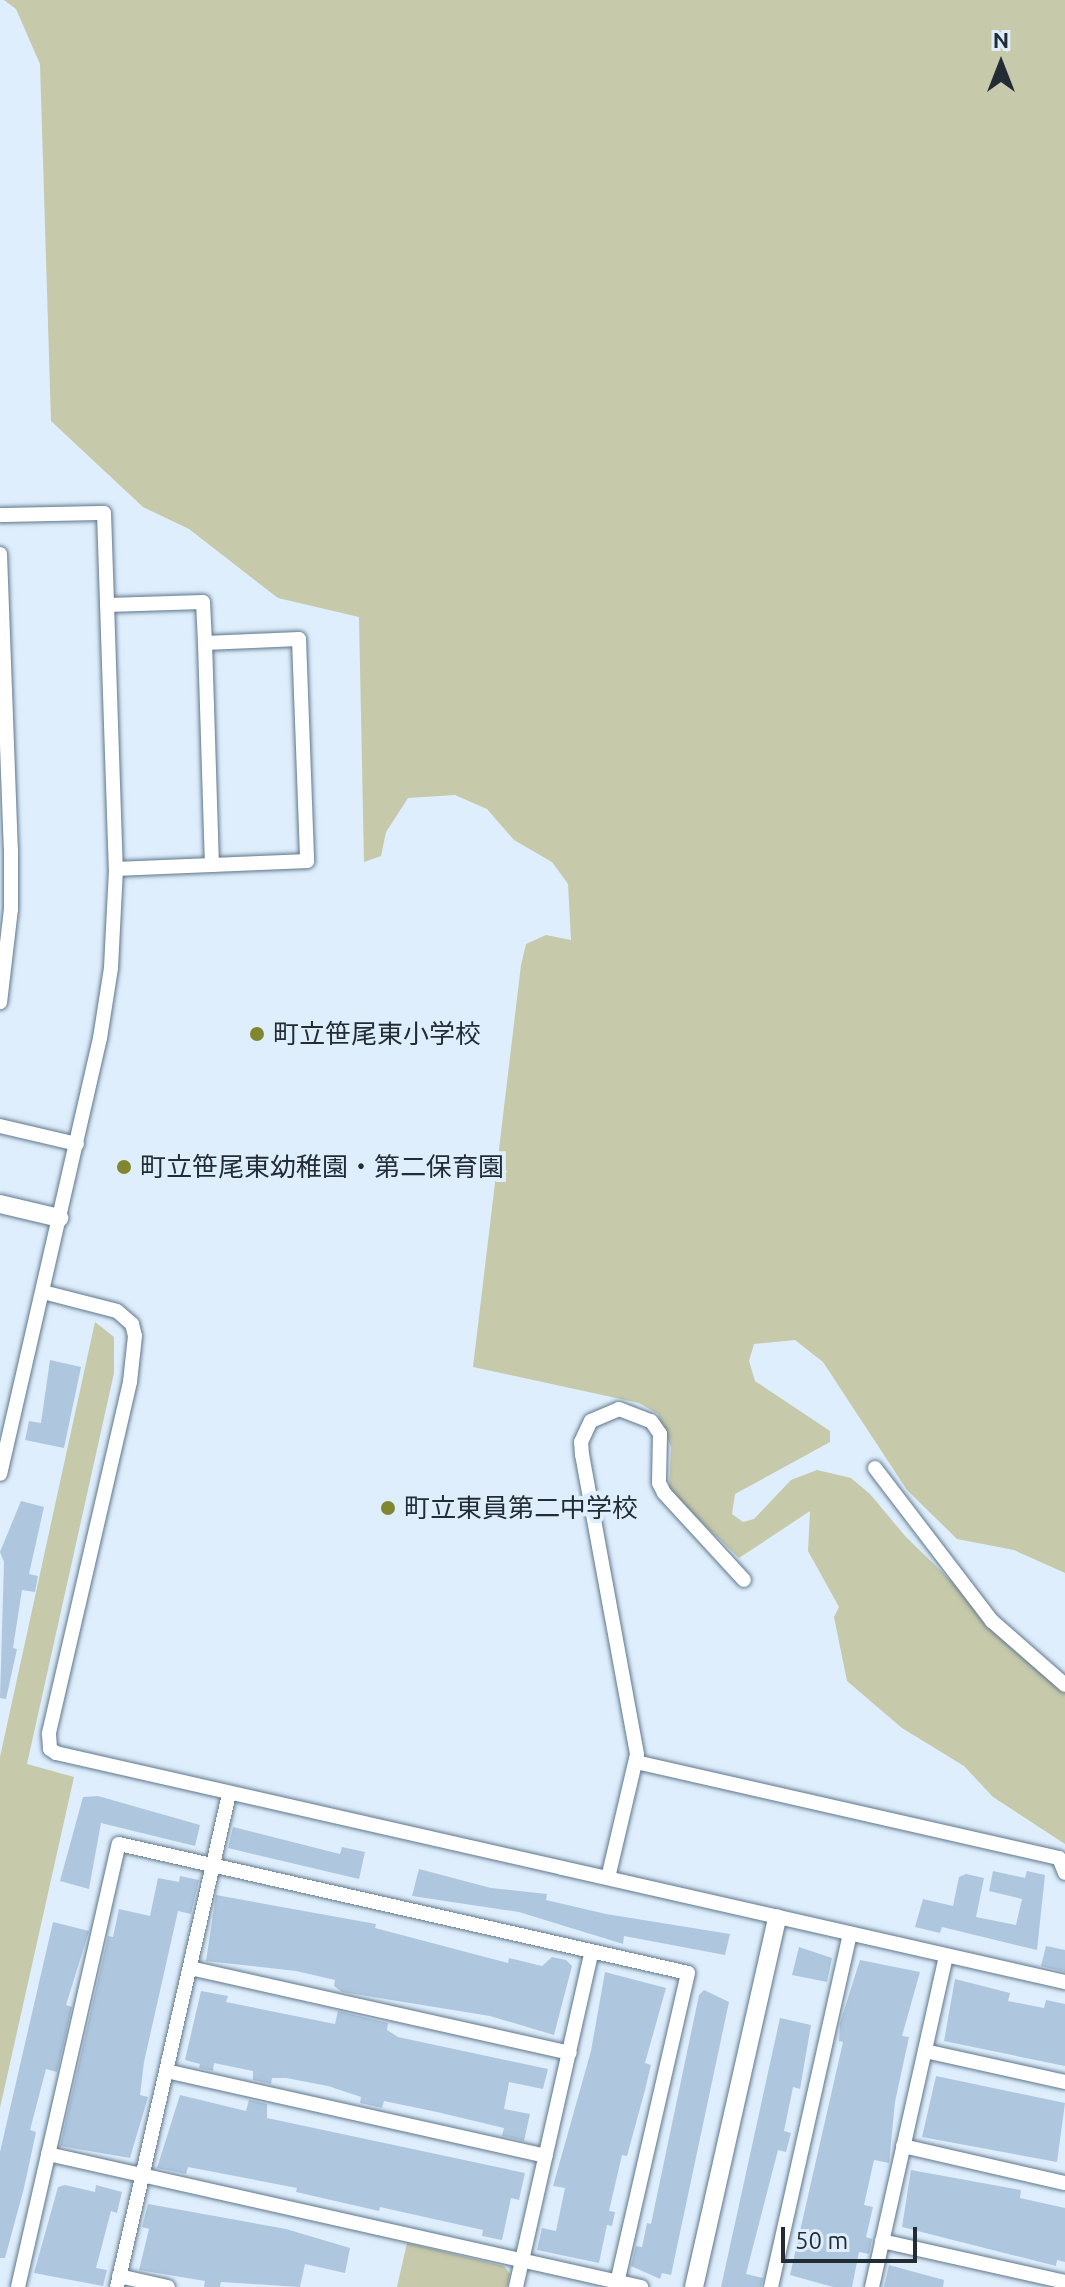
<!DOCTYPE html>
<html>
<head>
<meta charset="utf-8">
<style>
  body { margin:0 }
  #map { position:relative; width:1065px; height:2287px; overflow:hidden; background:#deeefc; font-family:Ubuntu,"Noto Sans JP",sans-serif }
  div>[style] { position:absolute }
  .green>* { inset:0; background:#c6c9aa }
  .building>* { inset:0; background:#aec7de }
  .roads { filter:drop-shadow(0 0 2px #5f778c) drop-shadow(0 0 2px #5f778c) }
  .minor>* { height:14px; margin:-7px; padding:0 7px; transform-origin:7px; border-radius:7px; background:#fff }
  .tertiary>* { height:18px; margin:-9px; padding:0 9px; transform-origin:9px; border-radius:9px; background:#fff }
  .dots>* { width:22px; height:22px; translate:-50% -50%; box-sizing:border-box; border:4px solid #deeefc; border-radius:50% }
  span { translate:-50% -50%; white-space:nowrap; text-align:center; line-height:1.15; -webkit-text-stroke:8px #deeefc; paint-order:stroke }
  .poi-label { font-size:26px; color:#222c35 }
  .left { translate:0 -50%; text-align:left }
  .north { position:absolute; left:961px; top:24px; width:80px; height:80px; -webkit-text-stroke:6px #deeefc; paint-order:stroke; rotate:0deg; font-size:22px; font-weight:700; line-height:32px; text-align:center; color:#222c35 }
  .north::after { content:''; display:block; margin:auto; width:28px; height:36px; background:#222c35; clip-path:polygon(50% 0,100% 100%,50% 72%,0 100%) }
  .scale { position:absolute; left:781px; top:2227px; width:136px; height:36px; box-sizing:border-box; border:4px solid #222c35; border-top:0; padding-left:10px; font-size:24px; line-height:28px; white-space:nowrap; color:#222c35; -webkit-text-stroke:6px #deeefc; paint-order:stroke }
</style>
</head>
<body>
<div id="map">
  <div class="green">
    <i style="clip-path:polygon(4px 0,1065px 0,1065px 1573px,1014px 1550px,957px 1539px,907px 1490px,823px 1362px,795px 1340px,754px 1344px,749px 1361px,755px 1381px,830px 1431px,830px 1442px,735px 1494px,732px 1514px,743px 1522px,754px 1519px,791px 1480px,817px 1470px,851px 1478px,870px 1494px,906px 1537px,1065px 1691px,1065px 1844px,993px 1797px,964px 1766px,902px 1728px,847px 1681px,834px 1617px,839px 1607px,808px 1551px,810px 1511px,739px 1558px,669px 1491px,671px 1447px,658px 1414px,639px 1403px,473px 1367px,521px 965px,526px 944px,546px 935px,571px 940px,568px 884px,552px 862px,514px 840px,487px 809px,455px 795px,408px 798px,386px 832px,381px 856px,364px 862px,359px 617px,278px 598px,189px 529px,143px 507px,51px 421px,40px 64px,16px 9px)"></i>
    <i style="clip-path:polygon(95px 1322px,114px 1337px,114px 1373px,27px 1764px,74px 1777px,0 2108px,0 1757px)"></i>
    <i style="clip-path:polygon(407px 2243px,504px 2266px,510px 2274px,507px 2287px,397px 2287px)"></i>
  </div>
  <div class="building">
    <i style="clip-path:polygon(50px 1360px,81px 1367px,64px 1448px,25px 1440px,29px 1421px,41px 1423px)"></i>
    <i style="clip-path:polygon(21px 1501px,44px 1507px,29px 1574px,38px 1576px,35px 1592px,22px 1590px,13px 1648px,17px 1649px,6px 1699px,0 1698px,4px 1562px,0 1552px)"></i>
    <i style="clip-path:polygon(98px 1796px,200px 1825px,195px 1846px,101px 1823px,89px 1889px,60px 1881px,83px 1797px)"></i>
    <i style="clip-path:polygon(233px 1827px,340px 1854px,342px 1847px,365px 1852px,359px 1879px,228px 1848px)"></i>
    <i style="clip-path:polygon(419px 1869px,491px 1888px,547px 1894px,546px 1900px,606px 1914px,730px 1934px,725px 1955px,624px 1936px,623px 1944px,519px 1912px,412px 1896px)"></i>
    <i style="clip-path:polygon(993px 1871px,1025px 1878px,1027px 1871px,1045px 1875px,1037px 1950px,942px 1927px,940px 1933px,915px 1927px,923px 1899px,953px 1906px,959px 1877px,966px 1874px,984px 1878px,976px 1917px,1016px 1925px,1022px 1899px,989px 1891px)"></i>
    <i style="clip-path:polygon(180px 1876px,199px 1880px,191px 1914px,178px 1911px,144px 2062px,140px 2095px,148px 2097px,130px 2158px,60px 2146px,108px 1936px,113px 1937px,119px 1909px,150px 1916px,158px 1878px,179px 1882px)"></i>
    <i style="clip-path:polygon(216px 1895px,376px 1924px,375px 1928px,508px 1963px,509px 1958px,542px 1966px,552px 1957px,566px 1960px,572px 1966px,554px 2035px,490px 2016px,342px 1992px,334px 1986px,335px 1980px,296px 1971px,206px 1961px)"></i>
    <i style="clip-path:polygon(53px 1922px,89px 1931px,66px 2005px,72px 2007px,57px 2072px,46px 2069px,30px 2130px,36px 2132px,24px 2188px,5px 2258px,0 2258px,0 2152px)"></i>
    <i style="clip-path:polygon(1046px 1946px,1065px 1950px,1065px 1972px,1041px 1966px)"></i>
    <i style="clip-path:polygon(799px 1947px,832px 1958px,827px 1982px,792px 1975px)"></i>
    <i style="clip-path:polygon(860px 1960px,920px 1972px,902px 2036px,909px 2037px,895px 2102px,889px 2163px,874px 2160px,864px 2205px,873px 2207px,866px 2237px,872px 2239px,869px 2254px,859px 2252px,852px 2287px,833px 2287px,790px 2275px,843px 2042px,839px 2041px,840px 2023px)"></i>
    <i style="clip-path:polygon(605px 1972px,666px 1988px,645px 2063px,651px 2065px,645px 2090px,627px 2156px,622px 2155px,609px 2211px,615px 2212px,612px 2226px,607px 2225px,599px 2263px,537px 2250px,542px 2228px,556px 2231px,565px 2188px,553px 2186px,591px 2051px)"></i>
    <i style="clip-path:polygon(955px 1979px,1010px 1993px,1008px 2001px,1044px 2008px,1046px 2000px,1065px 2004px,1065px 2066px,944px 2041px)"></i>
    <i style="clip-path:polygon(704px 1990px,729px 2002px,671px 2275px,662px 2273px,660px 2279px,631px 2266px,636px 2246px,642px 2247px,647px 2223px,651px 2224px,699px 1995px)"></i>
    <i style="clip-path:polygon(201px 1991px,228px 1996px,226px 2002px,335px 2024px,338px 2011px,388px 2023px,387px 2030px,398px 2037px,548px 2069px,543px 2089px,509px 2082px,504px 2109px,530px 2114px,524px 2141px,502px 2136px,504px 2128px,437px 2112px,384px 2101px,382px 2108px,360px 2103px,361px 2097px,328px 2086px,286px 2078px,272px 2078px,271px 2084px,253px 2080px,253px 2071px,214px 2063px,213px 2071px,199px 2068px,200px 2064px,185px 2060px)"></i>
    <i style="clip-path:polygon(780px 2018px,811px 2025px,800px 2089px,793px 2087px,784px 2131px,791px 2133px,786px 2152px,778px 2150px,746px 2274px,763px 2278px,761px 2287px,721px 2287px)"></i>
    <i style="clip-path:polygon(936px 2076px,1065px 2103px,1057px 2162px,922px 2137px)"></i>
    <i style="clip-path:polygon(180px 2095px,246px 2111px,249px 2100px,267px 2104px,267px 2118px,525px 2173px,519px 2200px,511px 2198px,502px 2240px,482px 2236px,483px 2230px,380px 2207px,379px 2211px,296px 2192px,297px 2188px,188px 2167px,186px 2174px,157px 2168px)"></i>
    <i style="clip-path:polygon(911px 2170px,1021px 2190px,1020px 2198px,1065px 2208px,1065px 2262px,1057px 2260px,1056px 2266px,902px 2227px)"></i>
    <i style="clip-path:polygon(65px 2185px,95px 2192px,96px 2185px,122px 2192px,117px 2213px,111px 2211px,96px 2268px,107px 2270px,103px 2286px,34px 2273px,58px 2187px)"></i>
    <i style="clip-path:polygon(148px 2204px,286px 2229px,350px 2248px,345px 2273px,305px 2264px,300px 2287px,221px 2282px,220px 2287px,204px 2287px,205px 2281px,139px 2270px,149px 2229px,142px 2227px)"></i>
    <i style="clip-path:polygon(889px 2265px,944px 2280px,943px 2287px,884px 2287px)"></i>
  </div>
  <div class="roads">
    <div class="minor">
      <i style="left:0;top:515px;width:104px;rotate:-1.1deg"></i>
      <i style="left:104px;top:513px;width:356px;rotate:88.1deg"></i>
      <i style="left:116px;top:869px;width:99px;rotate:92.9deg"></i>
      <i style="left:111px;top:968px;width:71px;rotate:98.9deg"></i>
      <i style="left:100px;top:1038px;width:447px;rotate:102.9deg"></i>
      <i style="left:0;top:554px;width:295px;rotate:87.9deg"></i>
      <i style="left:11px;top:849px;width:60px;rotate:90deg"></i>
      <i style="left:11px;top:909px;width:94px;rotate:96.7deg"></i>
      <i style="left:107px;top:605px;width:96px;rotate:-1.8deg"></i>
      <i style="left:203px;top:602px;width:41px;rotate:87.2deg"></i>
      <i style="left:205px;top:643px;width:94px;rotate:-2.4deg"></i>
      <i style="left:299px;top:639px;width:222px;rotate:87.9deg"></i>
      <i style="left:307px;top:861px;width:191px;rotate:177.6deg"></i>
      <i style="left:205px;top:643px;width:222px;rotate:88.2deg"></i>
      <i style="left:0;top:1126px;width:79px;rotate:13.2deg"></i>
      <i style="left:43px;top:1292px;width:76px;rotate:14.4deg"></i>
      <i style="left:117px;top:1311px;width:20px;rotate:41deg"></i>
      <i style="left:132px;top:1324px;width:12px;rotate:76deg"></i>
      <i style="left:135px;top:1336px;width:46px;rotate:96.2deg"></i>
      <i style="left:130px;top:1382px;width:361px;rotate:103deg"></i>
      <i style="left:49px;top:1734px;width:15px;rotate:86deg"></i>
      <i style="left:50px;top:1749px;width:7px;rotate:34deg"></i>
      <i style="left:56px;top:1753px;width:1035px;rotate:12.79deg"></i>
      <i style="left:875px;top:1468px;width:193px;rotate:52.6deg"></i>
      <i style="left:992px;top:1621px;width:97px;rotate:41.2deg"></i>
      <i style="left:636px;top:1762px;width:434px;rotate:12.8deg"></i>
      <i style="left:1059px;top:1858px;width:16px;rotate:68deg"></i>
      <i style="left:608px;top:1878px;width:127px;rotate:-76.8deg"></i>
      <i style="left:637px;top:1754px;width:304px;rotate:-100.4deg"></i>
      <i style="left:582px;top:1455px;width:13px;rotate:-94deg"></i>
      <i style="left:581px;top:1442px;width:23px;rotate:-65deg"></i>
      <i style="left:591px;top:1421px;width:30px;rotate:-23deg"></i>
      <i style="left:619px;top:1409px;width:34px;rotate:21deg"></i>
      <i style="left:651px;top:1421px;width:16px;rotate:55deg"></i>
      <i style="left:660px;top:1434px;width:49px;rotate:91.2deg"></i>
      <i style="left:659px;top:1483px;width:11px;rotate:63deg"></i>
      <i style="left:664px;top:1493px;width:118px;rotate:47.4deg"></i>
      <i style="left:190px;top:1968px;width:389px;rotate:12.6deg"></i>
      <i style="left:925px;top:2051px;width:143px;rotate:12.5deg"></i>
      <i style="left:166px;top:2071px;width:389px;rotate:12.6deg"></i>
      <i style="left:903px;top:2146px;width:166px;rotate:12.9deg"></i>
      <i style="left:48px;top:2154px;width:608px;rotate:12.64deg"></i>
      <i style="left:882px;top:2241px;width:188px;rotate:12.6deg"></i>
      <i style="left:119px;top:2276px;width:50px;rotate:12.7deg"></i>
      <i style="left:18px;top:2287px;width:454px;rotate:-77.2deg"></i>
      <i style="left:119px;top:1844px;width:583px;rotate:12.77deg"></i>
      <i style="left:688px;top:1973px;width:322px;rotate:102.9deg"></i>
      <i style="left:117px;top:2287px;width:506px;rotate:-77.2deg"></i>
      <i style="left:516px;top:2287px;width:344px;rotate:-77.3deg"></i>
      <i style="left:771px;top:2287px;width:362px;rotate:-77.4deg"></i>
      <i style="left:872px;top:2287px;width:339px;rotate:-77.4deg"></i>
    </div>
    <div class="tertiary">
      <i style="left:0;top:1204px;width:61px;rotate:13.3deg"></i>
      <i style="left:694px;top:2287px;width:378px;rotate:-77.3deg"></i>
    </div>
  </div>
  <div class="dots">
    <i style="left:257px;top:1034px;background:#818631"></i>
    <i style="left:124px;top:1167px;background:#818631"></i>
    <i style="left:388px;top:1508px;background:#818631"></i>
  </div>
  <div class="poi-label">
    <span class="left" style="left:273px;top:1034px">町立笹尾東小学校</span>
    <span class="left" style="left:140px;top:1167px">町立笹尾東幼稚園・第二保育園</span>
    <span class="left" style="left:404px;top:1508px">町立東員第二中学校</span>
  </div>
  <div class="north">N</div>
  <div class="scale">50 m</div>
</div>
</body>
</html>
